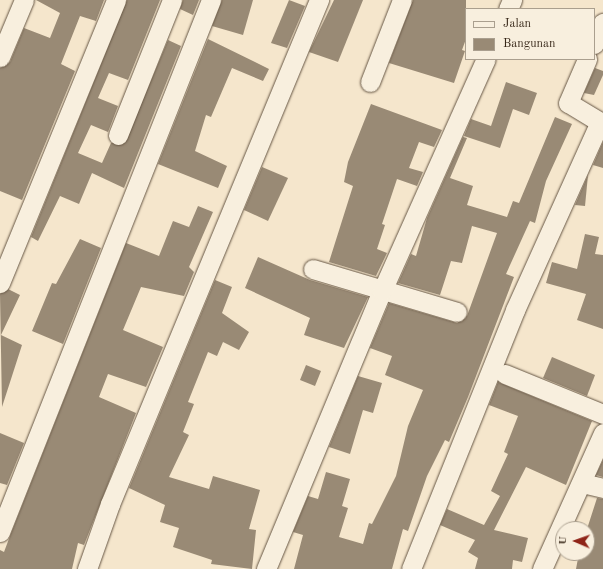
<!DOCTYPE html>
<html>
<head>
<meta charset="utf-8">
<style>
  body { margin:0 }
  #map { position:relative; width:603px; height:569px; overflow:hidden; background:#f5e6cc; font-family:"Old Standard TT",serif }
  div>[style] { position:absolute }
  .building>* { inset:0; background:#998a75 }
  .roads { filter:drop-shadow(0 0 1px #665644) drop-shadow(0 0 1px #665644) }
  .minor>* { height:19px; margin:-9.5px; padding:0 9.5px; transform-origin:9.5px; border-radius:9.5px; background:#f8efde }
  span { translate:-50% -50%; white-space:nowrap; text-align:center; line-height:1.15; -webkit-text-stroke:3.5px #f8efde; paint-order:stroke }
  .legend { position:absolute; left:465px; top:8px; width:130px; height:52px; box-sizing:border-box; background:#f8efde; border:1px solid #aa9f8e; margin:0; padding:5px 7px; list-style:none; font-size:12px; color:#362617 }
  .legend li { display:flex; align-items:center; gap:8px; height:20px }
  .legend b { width:20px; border:1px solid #aa9f8e }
  .north { position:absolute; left:555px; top:521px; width:40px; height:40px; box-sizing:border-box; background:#f8efde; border:1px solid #aa9f8e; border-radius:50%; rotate:272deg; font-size:11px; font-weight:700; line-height:16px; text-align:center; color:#362617 }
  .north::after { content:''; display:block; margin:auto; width:14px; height:18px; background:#8f2418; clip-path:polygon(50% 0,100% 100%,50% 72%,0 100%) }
</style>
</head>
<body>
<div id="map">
  <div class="building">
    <i style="clip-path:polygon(36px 0,104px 0,96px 21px,80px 16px,61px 64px,75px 71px,22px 200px,0 191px,0 68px,10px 62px,24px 28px,50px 38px,60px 13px)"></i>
    <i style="clip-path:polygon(127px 0,160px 0,128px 80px,109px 73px,98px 98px,118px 106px,108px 132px,91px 125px,78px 153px,102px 163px,111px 143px,125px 143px,168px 40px,181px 46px,124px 188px,92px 173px,79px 204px,60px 196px,38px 241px,31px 237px)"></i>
    <i style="clip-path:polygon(183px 0,199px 0,193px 15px,180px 9px)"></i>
    <i style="clip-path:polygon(222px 0,253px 0,243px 35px,212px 26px)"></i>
    <i style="clip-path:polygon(289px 0,305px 6px,287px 48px,271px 43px)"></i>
    <i style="clip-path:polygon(334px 0,363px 0,338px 62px,309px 52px)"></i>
    <i style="clip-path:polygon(413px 0,466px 0,466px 39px,462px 50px,465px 51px,454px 83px,389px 63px)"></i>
    <i style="clip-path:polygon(208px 39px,269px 69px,263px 81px,232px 68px,211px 117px,206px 115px,195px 151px,227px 166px,218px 188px,158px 164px)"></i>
    <i style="clip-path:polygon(595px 68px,603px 71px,603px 75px,594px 95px,584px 93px)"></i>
    <i style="clip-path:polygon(506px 82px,537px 93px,529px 115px,513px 109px,500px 148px,464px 136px,471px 119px,491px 126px)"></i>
    <i style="clip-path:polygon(371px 104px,442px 130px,434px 147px,419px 142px,409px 168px,423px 172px,417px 186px,397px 179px,382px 224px,385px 225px,377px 249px,387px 253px,376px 276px,329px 262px,353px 186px,344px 182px,348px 162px)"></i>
    <i style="clip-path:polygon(555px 117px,572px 124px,546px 181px,535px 223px,530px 221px,506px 274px,514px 277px,468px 397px,449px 442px,445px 440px,427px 476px,408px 531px,403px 529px,392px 569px,294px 569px,303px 535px,293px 532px,308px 496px,318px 499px,326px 472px,350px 479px,342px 506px,348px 508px,339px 537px,363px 544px,369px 523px,372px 524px,396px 476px,408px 426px,423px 390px,385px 375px,392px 356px,370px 348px,389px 303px,457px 323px,467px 316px,497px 233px,472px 226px,462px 263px,451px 261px,440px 295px,398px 283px,411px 254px,416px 256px,427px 218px,463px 137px,467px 138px,450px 178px,473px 186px,467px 205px,507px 217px,513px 201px,519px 203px)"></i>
    <i style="clip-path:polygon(603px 142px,603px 168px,593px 165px)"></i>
    <i style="clip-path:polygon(262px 167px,288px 178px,268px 221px,244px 210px)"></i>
    <i style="clip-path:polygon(588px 175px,585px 206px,575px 205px)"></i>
    <i style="clip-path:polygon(198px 206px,213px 212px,189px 267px,194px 272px,184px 296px,141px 287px,123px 330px,163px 347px,146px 387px,108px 374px,99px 397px,136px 413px,84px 545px,78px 543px,72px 569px,0 569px,0 550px,4px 552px,10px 536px,126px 243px,159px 256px,173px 221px,189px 227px)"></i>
    <i style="clip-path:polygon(585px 234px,599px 237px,595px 254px,603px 255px,603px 329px,577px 320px,586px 294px,546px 283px,552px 262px,577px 269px)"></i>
    <i style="clip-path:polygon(80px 239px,101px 248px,63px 344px,32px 331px,52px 283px,56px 284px)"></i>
    <i style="clip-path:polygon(258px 257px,310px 280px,368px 297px,344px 348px,304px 335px,310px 318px,245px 288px)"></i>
    <i style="clip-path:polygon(215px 280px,232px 287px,222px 313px,249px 332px,239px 350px,223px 342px,217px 356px,208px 352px,188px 402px,194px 404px,183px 432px,189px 435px,169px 477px,209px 489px,213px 476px,260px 490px,249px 529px,256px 530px,252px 569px,211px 564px,212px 560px,173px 547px,179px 528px,160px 522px,165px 505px,129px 488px)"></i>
    <i style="clip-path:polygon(8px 289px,20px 295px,1px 335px,22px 345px,2px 407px,0 294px)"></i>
    <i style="clip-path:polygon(552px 357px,595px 375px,587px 396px,543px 378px)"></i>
    <i style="clip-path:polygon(306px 365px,321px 371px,315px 386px,300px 380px)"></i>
    <i style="clip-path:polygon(358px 376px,382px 383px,373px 413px,363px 410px,350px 454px,329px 447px)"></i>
    <i style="clip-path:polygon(498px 382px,592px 421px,566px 485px,526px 467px,494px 530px,528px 538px,522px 562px,513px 560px,512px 569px,475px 569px,478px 558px,468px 552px,475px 540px,440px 525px,447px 509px,484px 525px,500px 496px,491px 491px,508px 454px,504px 452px,518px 416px,489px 405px)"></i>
    <i style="clip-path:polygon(0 433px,24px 443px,7px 485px,0 483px)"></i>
    <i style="clip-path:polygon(603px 460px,603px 477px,596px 475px)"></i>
    <i style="clip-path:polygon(597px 498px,603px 499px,603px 569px,576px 569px,579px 553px,587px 553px,587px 529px)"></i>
  </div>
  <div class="roads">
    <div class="minor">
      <i style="left:508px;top:9px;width:10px;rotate:-66deg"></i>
      <i style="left:594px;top:44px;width:23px;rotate:-67deg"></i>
      <i style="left:0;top:57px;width:62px;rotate:-67.2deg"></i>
      <i style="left:370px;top:82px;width:88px;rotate:-68.7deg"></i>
      <i style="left:118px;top:135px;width:145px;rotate:-68.2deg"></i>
      <i style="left:313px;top:269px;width:150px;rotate:16.6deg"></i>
      <i style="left:0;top:283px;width:306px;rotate:-67.7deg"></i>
      <i style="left:505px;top:374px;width:106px;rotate:22.2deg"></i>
      <i style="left:582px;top:483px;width:22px;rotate:13deg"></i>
      <i style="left:0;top:532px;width:572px;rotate:-68.37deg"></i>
      <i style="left:87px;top:569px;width:69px;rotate:-70.5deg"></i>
      <i style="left:110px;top:504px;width:546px;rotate:-67.48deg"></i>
      <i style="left:266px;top:569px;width:301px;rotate:-67.4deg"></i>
      <i style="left:382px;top:291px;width:254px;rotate:-65.9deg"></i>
      <i style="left:411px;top:569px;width:279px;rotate:-68.1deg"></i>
      <i style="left:515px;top:310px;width:206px;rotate:-65.7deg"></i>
      <i style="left:600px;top:122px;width:37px;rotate:-149deg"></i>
      <i style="left:568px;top:103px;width:48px;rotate:-66.6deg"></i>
      <i style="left:542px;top:569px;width:149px;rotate:-65.8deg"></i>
    </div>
  </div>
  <ul class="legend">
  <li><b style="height:5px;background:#f8efde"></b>Jalan</li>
  <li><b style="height:11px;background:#998a75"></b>Bangunan</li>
  </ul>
  <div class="north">U</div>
</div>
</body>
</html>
